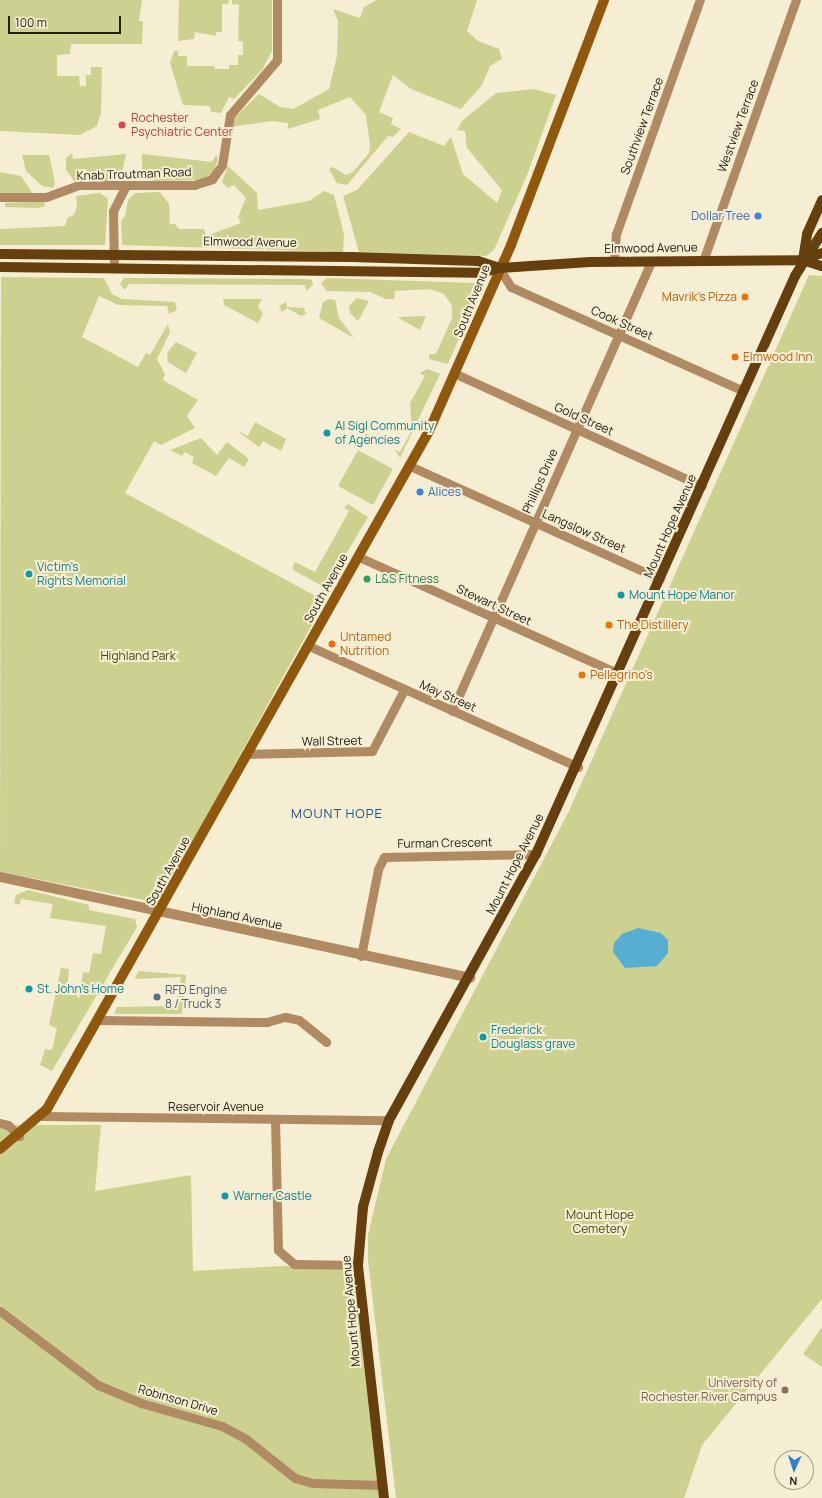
<!DOCTYPE html>
<html>
<head>
<meta charset="utf-8">
<style>
  body { margin:0 }
  #map { position:relative; width:822px; height:1498px; overflow:hidden; background:#f6eed2; font-family:Manrope,sans-serif }
  div>[style] { position:absolute }
  .green>* { inset:0; background:#cdd190 }
  .water>* { inset:0; background:#56aed2 }
  .minor>* { height:9px; margin:-4.5px; padding:0 4.5px; transform-origin:4.5px; border-radius:4.5px; background:#b08a62 }
  .tertiary>* { height:10px; margin:-5px; padding:0 5px; transform-origin:5px; border-radius:5px; background:#b08a62 }
  .secondary>* { height:10px; margin:-5px; padding:0 5px; transform-origin:5px; border-radius:5px; background:#8f580d }
  .primary>* { height:10px; margin:-5px; padding:0 5px; transform-origin:5px; border-radius:5px; background:#653f0d }
  .dots>* { width:11px; height:11px; translate:-50% -50%; box-sizing:border-box; border:2px solid #f6eed2; border-radius:50% }
  span { translate:-50% -50%; white-space:nowrap; text-align:center; line-height:1.15; -webkit-text-stroke:4px #f6eed2; paint-order:stroke }
  .health-label { font-size:12px; color:#be3a42 }
  .left { translate:0 -50%; text-align:left }
  .street-label { font-size:12px; color:#232016 }
  .shop-label { font-size:12px; color:#366cbe }
  .right { translate:-100% -50%; text-align:right }
  .food-label { font-size:12px; color:#c56008 }
  .culture-label { font-size:12px; color:#0d838f }
  .leisure-label { font-size:12px; color:#27864d }
  .park-label { font-size:12px; color:#45460a }
  .service-label { font-size:12px; color:#4e5e75 }
  .education-label { font-size:12px; color:#785e54 }
  .neighbourhood-label { font-size:13px; color:#225386; letter-spacing:1px }
  .north { position:absolute; left:774px; top:1450px; width:40px; height:40px; box-sizing:border-box; background:#f6eed2; border:1px solid #a29c87; border-radius:50%; rotate:183deg; font-size:11px; font-weight:700; line-height:16px; text-align:center; color:#232016 }
  .north::after { content:''; display:block; margin:auto; width:14px; height:18px; background:#3280d0; clip-path:polygon(50% 0,100% 100%,50% 72%,0 100%) }
  .scale { position:absolute; left:8px; top:16px; width:113px; height:18px; box-sizing:border-box; border:2px solid #232016; border-top:0; padding-left:5px; font-size:12px; line-height:14px; white-space:nowrap; color:#232016; -webkit-text-stroke:3px #f6eed2; paint-order:stroke }
</style>
</head>
<body>
<div id="map">
  <div class="green">
    <i style="clip-path:polygon(0 0,142px 0,139px 21px,143px 21px,142px 44px,71px 44px,70px 54px,57px 55px,57px 76px,79px 76px,80px 86px,86px 86px,86px 75px,91px 75px,91px 67px,102px 67px,101px 112px,97px 126px,80px 135px,0 131px)"></i>
    <i style="clip-path:polygon(179px 0,229px 0,228px 4px,222px 4px,222px 32px,216px 32px,216px 36px,195px 32px,194px 39px,178px 41px)"></i>
    <i style="clip-path:polygon(232px 0,272px 0,272px 51px,262px 70px,234px 99px,229px 97px,221px 113px,211px 112px,210px 106px,183px 105px,170px 63px,174px 51px,178px 51px,178px 56px,187px 56px,187px 66px,214px 66px,215px 69px,229px 69px,229px 65px,238px 65px,238px 55px,243px 55px,243px 42px,238px 41px,239px 5px,232px 4px)"></i>
    <i style="clip-path:polygon(377px 0,477px 0,467px 31px,478px 41px,499px 49px,502px 59px,490px 66px,482px 85px,461px 109px,411px 89px,393px 75px,379px 112px,393px 118px,391px 124px,401px 129px,393px 137px,388px 136px,347px 185px,337px 183px,329px 169px,333px 167px,346px 175px,353px 172px,369px 153px,370px 145px,366px 115px,350px 97px,318px 110px,320px 119px,288px 129px,288px 123px,272px 121px,231px 127px,232px 120px,259px 94px,280px 107px,293px 109px,329px 89px,337px 56px,338px 21px,333px 9px,360px 18px,364px 7px)"></i>
    <i style="clip-path:polygon(534px 89px,556px 95px,527px 175px,494px 250px,486px 256px,359px 252px,343px 196px,357px 190px,409px 132px,444px 146px,451px 137px,463px 174px,497px 203px,502px 190px,467px 148px,465px 131px,457px 130px,462px 121px,496px 93px)"></i>
    <i style="clip-path:polygon(72px 153px,73px 159px,126px 154px,121px 177px,112px 181px,74px 181px,66px 170px,66px 158px)"></i>
    <i style="clip-path:polygon(142px 154px,212px 162px,216px 155px,218px 159px,213px 174px,199px 180px,154px 181px,142px 174px)"></i>
    <i style="clip-path:polygon(22px 155px,49px 155px,55px 182px,53px 188px,42px 186px,26px 171px)"></i>
    <i style="clip-path:polygon(228px 166px,257px 193px,258px 210px,309px 201px,324px 191px,334px 195px,344px 234px,343px 252px,122px 245px,121px 221px,125px 216px,128px 200px,135px 193px,160px 192px,169px 204px,170px 224px,175px 224px,179px 229px,204px 229px,206px 236px,241px 223px,238px 217px,246px 198px,234px 185px,228px 188px,222px 182px)"></i>
    <i style="clip-path:polygon(0 172px,21px 176px,33px 194px,0 194px)"></i>
    <i style="clip-path:polygon(100px 193px,108px 199px,105px 245px,0 245px,0 229px,65px 226px,67px 218px,74px 215px,77px 207px,76px 196px)"></i>
    <i style="clip-path:polygon(44px 201px,45px 206px,38px 208px,5px 207px,5px 203px)"></i>
    <i style="clip-path:polygon(809px 275px,822px 276px,822px 1299px,702px 1445px,684px 1498px,396px 1498px,368px 1260px,368px 1235px,386px 1159px,568px 813px)"></i>
    <i style="clip-path:polygon(1px 277px,104px 278px,112px 294px,122px 299px,175px 302px,177px 310px,169px 314px,167px 306px,118px 305px,99px 296px,82px 337px,138px 367px,146px 353px,150px 355px,168px 324px,170px 332px,157px 359px,165px 374px,163px 380px,198px 400px,187px 416px,195px 428px,161px 445px,154px 441px,125px 493px,325px 601px,161px 898px,154px 902px,0 872px)"></i>
    <i style="clip-path:polygon(124px 278px,306px 279px,312px 280px,313px 285px,306px 291px,305px 285px,129px 284px,125px 290px,120px 284px)"></i>
    <i style="clip-path:polygon(327px 278px,475px 283px,480px 290px,448px 364px,429px 359px,429px 354px,436px 354px,452px 318px,452px 306px,444px 294px,429px 289px,395px 291px,394px 299px,386px 299px,370px 292px,327px 291px,321px 283px)"></i>
    <i style="clip-path:polygon(357px 298px,369px 301px,358px 321px,350px 313px,349px 306px)"></i>
    <i style="clip-path:polygon(223px 299px,262px 299px,258px 306px,263px 314px,258px 323px,224px 305px)"></i>
    <i style="clip-path:polygon(329px 299px,335px 300px,339px 318px,354px 338px,319px 318px,323px 302px)"></i>
    <i style="clip-path:polygon(286px 302px,287px 307px,304px 308px,306px 314px,301px 316px,287px 308px,282px 312px,279px 306px)"></i>
    <i style="clip-path:polygon(426px 316px,420px 330px,397px 317px)"></i>
    <i style="clip-path:polygon(176px 342px,197px 353px,186px 373px,168px 362px,167px 353px)"></i>
    <i style="clip-path:polygon(427px 369px,440px 374px,400px 458px,395px 450px,400px 452px,412px 430px,410px 403px,425px 376px,420px 373px)"></i>
    <i style="clip-path:polygon(255px 422px,286px 439px,281px 451px,263px 441px,259px 447px,236px 430px,248px 436px)"></i>
    <i style="clip-path:polygon(365px 433px,385px 444px,383px 446px,365px 438px)"></i>
    <i style="clip-path:polygon(201px 438px,217px 455px,227px 442px,249px 459px,244px 467px,229px 458px,216px 476px,192px 463px,194px 457px,185px 452px,182px 456px,170px 450px)"></i>
    <i style="clip-path:polygon(358px 450px,393px 469px,373px 505px,338px 486px)"></i>
    <i style="clip-path:polygon(348px 504px,368px 517px,326px 588px,293px 570px,293px 566px,295px 562px,315px 572px,349px 511px,344px 508px)"></i>
    <i style="clip-path:polygon(28px 890px,89px 905px,89px 910px,135px 919px,137px 927px,52px 1071px,40px 1065px,45px 1049px,52px 1050px,57px 1028px,49px 1025px,61px 968px,69px 969px,68px 981px,79px 999px,83px 972px,89px 973px,93px 953px,101px 954px,106px 926px,50px 918px,53px 904px,21px 899px,20px 905px,14px 903px,16px 895px)"></i>
    <i style="clip-path:polygon(139px 971px,186px 975px,182px 1014px,114px 1014px,117px 1007px,176px 1006px,181px 977px,134px 979px)"></i>
    <i style="clip-path:polygon(0 1125px,101px 1125px,95px 1191px,191px 1175px,193px 1271px,283px 1266px,353px 1270px,379px 1498px,0 1498px)"></i>
    <i style="clip-path:polygon(822px 1327px,822px 1367px,803px 1354px)"></i>
  </div>
  <div class="water">
    <i style="clip-path:polygon(638px 928px,661px 933px,668px 940px,668px 953px,657px 966px,625px 968px,613px 952px,614px 943px,622px 934px)"></i>
  </div>
  <div class="minor">
    <i style="left:0;top:197px;width:46px"></i>
    <i style="left:46px;top:197px;width:35px;rotate:-20deg"></i>
    <i style="left:79px;top:185px;width:115px"></i>
    <i style="left:194px;top:185px;width:19px;rotate:-18deg"></i>
    <i style="left:212px;top:179px;width:17px;rotate:-54deg"></i>
    <i style="left:222px;top:165px;width:51px;rotate:-80.9deg"></i>
    <i style="left:230px;top:115px;width:72px;rotate:-49.5deg"></i>
    <i style="left:277px;top:60px;width:60px;rotate:-90deg"></i>
    <i style="left:614px;top:261px;width:27px;rotate:-86deg"></i>
    <i style="left:616px;top:234px;width:249px;rotate:-70.3deg"></i>
    <i style="left:703px;top:261px;width:277px;rotate:-70.4deg"></i>
    <i style="left:114px;top:268px;width:57px;rotate:-91deg"></i>
    <i style="left:113px;top:211px;width:29px;rotate:-63deg"></i>
    <i style="left:499px;top:268px;width:22px;rotate:58deg"></i>
    <i style="left:511px;top:287px;width:254px;rotate:24.1deg"></i>
    <i style="left:456px;top:374px;width:270px;rotate:24.5deg"></i>
    <i style="left:410px;top:466px;width:274px;rotate:24.3deg"></i>
    <i style="left:359px;top:557px;width:285px;rotate:24.2deg"></i>
    <i style="left:309px;top:646px;width:295px;rotate:24.2deg"></i>
    <i style="left:452px;top:711px;width:492px;rotate:-66.1deg"></i>
    <i style="left:247px;top:754px;width:125px;rotate:-1.4deg"></i>
    <i style="left:372px;top:751px;width:69px;rotate:-62.3deg"></i>
    <i style="left:361px;top:956px;width:89px;rotate:-78.9deg"></i>
    <i style="left:378px;top:869px;width:13px;rotate:-63deg"></i>
    <i style="left:384px;top:857px;width:152px;rotate:-1.1deg"></i>
    <i style="left:97px;top:1020px;width:170px;rotate:0.7deg"></i>
    <i style="left:267px;top:1022px;width:19px;rotate:-16deg"></i>
    <i style="left:285px;top:1017px;width:14px;rotate:12deg"></i>
    <i style="left:299px;top:1020px;width:35px;rotate:39deg"></i>
    <i style="left:42px;top:1116px;width:347px;rotate:0.7deg"></i>
    <i style="left:275px;top:1119px;width:131px;rotate:88.7deg"></i>
    <i style="left:278px;top:1250px;width:21px;rotate:41deg"></i>
    <i style="left:294px;top:1264px;width:64px;rotate:0.9deg"></i>
    <i style="left:0;top:1123px;width:8px;rotate:14deg"></i>
    <i style="left:8px;top:1125px;width:16px;rotate:45deg"></i>
    <i style="left:0;top:1311px;width:123px;rotate:37.1deg"></i>
    <i style="left:98px;top:1385px;width:47px;rotate:22.7deg"></i>
    <i style="left:141px;top:1403px;width:84px;rotate:15.9deg"></i>
    <i style="left:222px;top:1426px;width:27px;rotate:28deg"></i>
    <i style="left:246px;top:1439px;width:63px;rotate:38.5deg"></i>
    <i style="left:295px;top:1478px;width:18px;rotate:16deg"></i>
    <i style="left:312px;top:1483px;width:70px;rotate:1.6deg"></i>
  </div>
  <div class="tertiary">
    <i style="left:0;top:877px;width:481px;rotate:12.1deg"></i>
  </div>
  <div class="secondary">
    <i style="left:0;top:1149px;width:62px;rotate:-40.4deg"></i>
    <i style="left:47px;top:1109px;width:778px;rotate:-60.6deg"></i>
    <i style="left:429px;top:431px;width:203px;rotate:-66.2deg"></i>
    <i style="left:511px;top:245px;width:262px;rotate:-69.2deg"></i>
  </div>
  <div class="primary">
    <i style="left:0;top:254px;width:352px;rotate:0.5deg"></i>
    <i style="left:352px;top:257px;width:126px;rotate:1.8deg"></i>
    <i style="left:478px;top:261px;width:22px;rotate:18deg"></i>
    <i style="left:806px;top:258px;width:17px;rotate:-17deg"></i>
    <i style="left:803px;top:260px;width:26px;rotate:-81deg"></i>
    <i style="left:807px;top:234px;width:37px;rotate:-66deg"></i>
    <i style="left:0;top:267px;width:478px;rotate:0.7deg"></i>
    <i style="left:478px;top:273px;width:22px;rotate:-13deg"></i>
    <i style="left:499px;top:268px;width:91px;rotate:-3.8deg"></i>
    <i style="left:590px;top:262px;width:213px;rotate:-0.5deg"></i>
    <i style="left:803px;top:260px;width:20px;rotate:18deg"></i>
    <i style="left:384px;top:1498px;width:234px;rotate:-96.4deg"></i>
    <i style="left:358px;top:1265px;width:58px;rotate:-85.1deg"></i>
    <i style="left:363px;top:1207px;width:57px;rotate:-74.7deg"></i>
    <i style="left:378px;top:1152px;width:34px;rotate:-71deg"></i>
    <i style="left:389px;top:1120px;width:304px;rotate:-61.1deg"></i>
    <i style="left:536px;top:854px;width:633px;rotate:-65.86deg"></i>
    <i style="left:795px;top:276px;width:51px;rotate:-57.9deg"></i>
  </div>
  <div class="dots">
    <i style="left:122px;top:125px;background:#e0444e"></i>
    <i style="left:758px;top:216px;background:#3f7fe0"></i>
    <i style="left:745px;top:297px;background:#e8710a"></i>
    <i style="left:735px;top:357px;background:#e8710a"></i>
    <i style="left:327px;top:433px;background:#0f9aa8"></i>
    <i style="left:420px;top:492px;background:#3f7fe0"></i>
    <i style="left:29px;top:574px;background:#0f9aa8"></i>
    <i style="left:367px;top:579px;background:#2e9e5b"></i>
    <i style="left:621px;top:595px;background:#0f9aa8"></i>
    <i style="left:609px;top:625px;background:#e8710a"></i>
    <i style="left:332px;top:644px;background:#e8710a"></i>
    <i style="left:582px;top:675px;background:#e8710a"></i>
    <i style="left:29px;top:989px;background:#0f9aa8"></i>
    <i style="left:157px;top:997px;background:#5c6f8a"></i>
    <i style="left:483px;top:1037px;background:#0f9aa8"></i>
    <i style="left:225px;top:1196px;background:#0f9aa8"></i>
    <i style="left:785px;top:1390px;background:#8d6e63"></i>
  </div>
  <div class="health-label">
    <span class="left" style="left:131px;top:125px">Rochester<br>Psychiatric Center</span>
  </div>
  <div class="street-label">
    <span style="left:642px;top:126px;rotate:-70deg">Southview Terrace</span>
    <span style="left:738px;top:126px;rotate:-70deg">Westview Terrace</span>
    <span style="left:134px;top:174px;rotate:-2deg">Knab Troutman Road</span>
    <span style="left:250px;top:242px;rotate:1deg">Elmwood Avenue</span>
    <span style="left:651px;top:248px;rotate:-1deg">Elmwood Avenue</span>
    <span style="left:472px;top:301px;rotate:-68deg">South Avenue</span>
    <span style="left:622px;top:323px;rotate:24deg">Cook Street</span>
    <span style="left:584px;top:419px;rotate:24deg">Gold Street</span>
    <span style="left:540px;top:481px;rotate:-66deg">Phillips Drive</span>
    <span style="left:670px;top:526px;rotate:-66deg">Mount Hope Avenue</span>
    <span style="left:584px;top:531px;rotate:24deg">Langslow Street</span>
    <span style="left:326px;top:588px;rotate:-61deg">South Avenue</span>
    <span style="left:494px;top:605px;rotate:25deg">Stewart Street</span>
    <span style="left:448px;top:696px;rotate:24deg">May Street</span>
    <span style="left:332px;top:741px;rotate:-1deg">Wall Street</span>
    <span style="left:445px;top:843px;rotate:-1deg">Furman Crescent</span>
    <span style="left:515px;top:864px;rotate:-63deg">Mount Hope Avenue</span>
    <span style="left:168px;top:871px;rotate:-61deg">South Avenue</span>
    <span style="left:237px;top:916px;rotate:12deg">Highland Avenue</span>
    <span style="left:216px;top:1107px">Reservoir Avenue</span>
    <span style="left:351px;top:1311px;rotate:-95deg">Mount Hope Avenue</span>
    <span style="left:178px;top:1400px;rotate:16deg">Robinson Drive</span>
  </div>
  <div class="shop-label">
    <span class="right" style="left:750px;top:216px">Dollar Tree</span>
    <span class="left" style="left:428px;top:492px">Alices</span>
  </div>
  <div class="food-label">
    <span class="right" style="left:737px;top:297px">Mavrik's Pizza</span>
    <span class="left" style="left:743px;top:357px">Elmwood Inn</span>
    <span class="left" style="left:617px;top:625px">The Distillery</span>
    <span class="left" style="left:340px;top:644px">Untamed<br>Nutrition</span>
    <span class="left" style="left:590px;top:675px">Pellegrino's</span>
  </div>
  <div class="culture-label">
    <span class="left" style="left:335px;top:433px">Al Sigl Community<br>of Agencies</span>
    <span class="left" style="left:37px;top:574px">Victim's<br>Rights Memorial</span>
    <span class="left" style="left:629px;top:595px">Mount Hope Manor</span>
    <span class="left" style="left:37px;top:989px">St. John's Home</span>
    <span class="left" style="left:491px;top:1037px">Frederick<br>Douglass grave</span>
    <span class="left" style="left:233px;top:1196px">Warner Castle</span>
  </div>
  <div class="leisure-label">
    <span class="left" style="left:375px;top:579px">L&amp;S Fitness</span>
  </div>
  <div class="park-label">
    <span style="left:138px;top:656px">Highland Park</span>
    <span style="left:600px;top:1222px">Mount Hope<br>Cemetery</span>
  </div>
  <div class="service-label">
    <span class="left" style="left:165px;top:997px">RFD Engine<br>8 / Truck 3</span>
  </div>
  <div class="education-label">
    <span class="right" style="left:777px;top:1390px">University of<br>Rochester River Campus</span>
  </div>
  <div class="neighbourhood-label">
    <span style="left:337px;top:813px">MOUNT HOPE</span>
  </div>
  <div class="north">N</div>
  <div class="scale">100 m</div>
</div>
</body>
</html>
